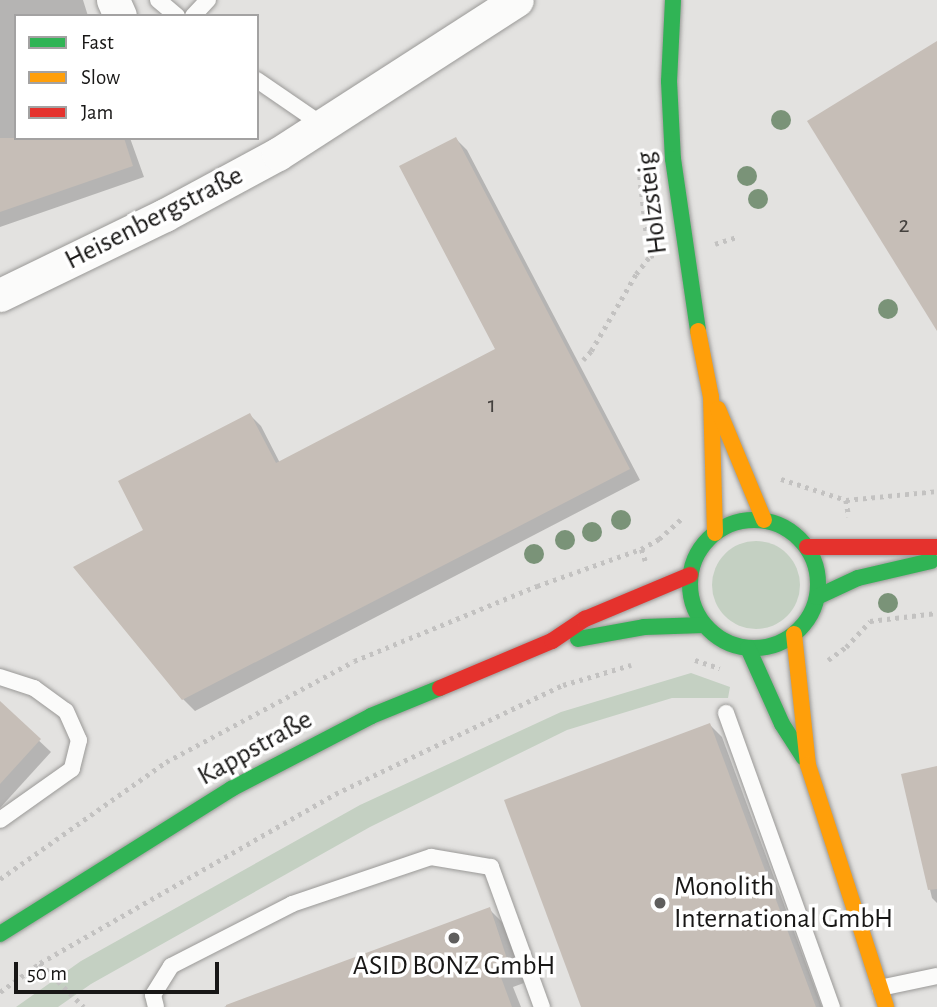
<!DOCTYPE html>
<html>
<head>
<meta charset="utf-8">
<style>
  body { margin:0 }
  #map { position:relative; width:937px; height:1007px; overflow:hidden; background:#e3e2e0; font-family:"Alegreya Sans",sans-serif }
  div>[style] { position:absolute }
  .green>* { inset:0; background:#c4d0c2 }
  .round { border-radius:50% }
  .shadow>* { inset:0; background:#0003 }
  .building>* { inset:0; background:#c6beb7 }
  .path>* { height:4.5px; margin-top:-2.25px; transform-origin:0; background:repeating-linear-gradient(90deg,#c3c2c1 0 3.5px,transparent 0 8.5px) }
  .roads { filter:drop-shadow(0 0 2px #9a9997) drop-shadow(0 0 2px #9a9997) }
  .lane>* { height:16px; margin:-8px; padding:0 8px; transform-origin:8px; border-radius:8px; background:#fbfbfa }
  .street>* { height:33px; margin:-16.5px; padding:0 16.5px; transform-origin:16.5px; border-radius:16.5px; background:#fbfbfa }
  .fast>* { height:16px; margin:-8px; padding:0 8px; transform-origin:8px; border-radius:8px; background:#30b455 }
  .fast>.ring { margin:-8px; padding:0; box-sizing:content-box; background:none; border:16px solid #30b455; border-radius:50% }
  .slow>* { height:16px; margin:-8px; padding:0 8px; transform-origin:8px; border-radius:8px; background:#ff9f0a }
  .jam>* { height:16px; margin:-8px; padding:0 8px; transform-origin:8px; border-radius:8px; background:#e5322d }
  .trees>* { width:20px; height:20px; margin:-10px; border-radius:50%; background:#7a9378 }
  .dots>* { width:19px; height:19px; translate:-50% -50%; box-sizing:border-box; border:4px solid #fff; border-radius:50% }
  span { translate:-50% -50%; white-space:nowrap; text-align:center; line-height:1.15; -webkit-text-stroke:7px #fff; paint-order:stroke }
  .number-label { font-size:24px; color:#44413e }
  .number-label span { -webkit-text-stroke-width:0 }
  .street-label { font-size:28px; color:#181716 }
  .poi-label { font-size:28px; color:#181716 }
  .left { translate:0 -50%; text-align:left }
  .legend { position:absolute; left:14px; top:14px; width:245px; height:126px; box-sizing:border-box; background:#fff; border:2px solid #a3a2a2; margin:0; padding:9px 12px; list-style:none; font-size:21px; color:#181716 }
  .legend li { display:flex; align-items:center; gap:14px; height:35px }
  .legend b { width:35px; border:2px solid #a3a2a2 }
  .scale { position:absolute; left:14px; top:962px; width:205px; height:32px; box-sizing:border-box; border:4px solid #181716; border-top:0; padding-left:9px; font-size:21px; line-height:24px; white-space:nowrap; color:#181716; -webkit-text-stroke:5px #fff; paint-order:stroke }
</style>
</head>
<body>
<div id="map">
  <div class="green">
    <i class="round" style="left:712px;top:541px;width:88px;height:88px"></i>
    <i style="clip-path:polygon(691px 673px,730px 687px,728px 698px,672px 698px,567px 730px,370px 827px,91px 984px,58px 1007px,16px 1007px,81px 961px,360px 805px,561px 712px)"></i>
  </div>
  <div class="shadow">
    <i style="clip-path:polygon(0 0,83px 0,88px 16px,16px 16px,16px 138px,130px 138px,144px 177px,0 227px)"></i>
    <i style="clip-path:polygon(456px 139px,467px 150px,640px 480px,195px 711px,183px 699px,146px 531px,250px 415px,261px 426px,280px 463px,497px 350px)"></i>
    <i style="clip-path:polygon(0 704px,51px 752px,0 808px)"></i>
    <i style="clip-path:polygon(710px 725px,722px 737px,822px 1007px,583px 1007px)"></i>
    <i style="clip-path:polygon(937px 768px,937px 903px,932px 898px,903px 776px)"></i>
    <i style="clip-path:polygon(489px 909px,505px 925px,524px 983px,513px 987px,521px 1007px,224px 1007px)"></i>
  </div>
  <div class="building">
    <i style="clip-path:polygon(937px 41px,937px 331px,807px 121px)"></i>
    <i style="clip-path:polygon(456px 137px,630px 469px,182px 700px,73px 567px,143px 530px,118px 481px,250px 413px,276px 463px,495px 349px,399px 166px)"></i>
    <i style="clip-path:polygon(0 138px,124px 138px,133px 166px,0 212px)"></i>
    <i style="clip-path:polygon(0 701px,41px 739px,0 784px)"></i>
    <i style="clip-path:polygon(710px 723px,816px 1007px,581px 1007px,504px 800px)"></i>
    <i style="clip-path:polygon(937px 766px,937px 889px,928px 890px,901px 774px)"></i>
    <i style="clip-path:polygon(490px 907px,510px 968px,499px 972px,512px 1007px,226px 1007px,226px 1005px)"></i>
  </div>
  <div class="path">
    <i style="left:639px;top:168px;width:71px;rotate:83.6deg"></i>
    <i style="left:715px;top:244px;width:25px;rotate:-18deg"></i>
    <i style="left:583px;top:360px;width:12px;rotate:-48deg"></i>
    <i style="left:591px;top:351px;width:89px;rotate:-59.7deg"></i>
    <i style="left:636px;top:274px;width:23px;rotate:-52deg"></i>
    <i style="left:650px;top:256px;width:4px;rotate:-14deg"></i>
    <i style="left:781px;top:479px;width:68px;rotate:17.9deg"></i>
    <i style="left:846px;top:500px;width:91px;rotate:-5.6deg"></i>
    <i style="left:846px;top:500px;width:17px;rotate:80deg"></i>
    <i style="left:645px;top:561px;width:13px;rotate:-108deg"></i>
    <i style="left:641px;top:549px;width:21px;rotate:-29deg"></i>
    <i style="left:659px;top:539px;width:31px;rotate:-42deg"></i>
    <i style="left:695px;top:660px;width:26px;rotate:18deg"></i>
    <i style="left:828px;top:660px;width:22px;rotate:-36deg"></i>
    <i style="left:846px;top:647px;width:35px;rotate:-47deg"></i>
    <i style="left:870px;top:621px;width:67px;rotate:-6.8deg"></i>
    <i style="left:0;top:879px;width:203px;rotate:-35.2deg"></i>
    <i style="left:166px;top:762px;width:213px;rotate:-28.2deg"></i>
    <i style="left:354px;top:661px;width:198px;rotate:-22.3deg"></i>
    <i style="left:537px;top:586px;width:110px;rotate:-19.6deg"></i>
    <i style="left:40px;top:963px;width:62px;rotate:45deg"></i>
    <i style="left:0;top:992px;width:49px;rotate:-35.9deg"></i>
    <i style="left:40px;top:963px;width:340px;rotate:-29.8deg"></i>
    <i style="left:335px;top:794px;width:253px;rotate:-25.6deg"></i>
    <i style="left:563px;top:685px;width:71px;rotate:-16.4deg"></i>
  </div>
  <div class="roads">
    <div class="lane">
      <i style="left:158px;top:0;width:25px;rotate:40deg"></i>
      <i style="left:193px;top:16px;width:22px;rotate:-47deg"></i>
      <i style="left:257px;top:80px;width:81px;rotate:34.5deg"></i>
      <i style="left:0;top:677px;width:36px;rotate:18deg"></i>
      <i style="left:34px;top:688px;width:39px;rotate:36deg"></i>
      <i style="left:66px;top:711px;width:32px;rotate:66deg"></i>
      <i style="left:79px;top:740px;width:30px;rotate:104deg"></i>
      <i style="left:72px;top:769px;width:88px;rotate:144.7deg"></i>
      <i style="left:726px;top:713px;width:313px;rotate:70.2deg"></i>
      <i style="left:880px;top:988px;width:58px;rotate:-11.9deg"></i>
      <i style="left:156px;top:1007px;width:12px;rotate:-104deg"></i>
      <i style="left:153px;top:995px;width:34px;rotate:-58deg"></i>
      <i style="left:171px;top:966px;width:136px;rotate:-27.1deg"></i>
      <i style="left:292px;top:904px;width:147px;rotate:-18.7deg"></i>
      <i style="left:431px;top:857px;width:61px;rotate:9.5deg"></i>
      <i style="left:491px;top:867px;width:149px;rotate:70deg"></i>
    </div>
    <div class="street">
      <i style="left:113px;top:0;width:17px;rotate:66deg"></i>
      <i style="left:0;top:295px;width:183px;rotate:-25.9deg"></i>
      <i style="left:165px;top:215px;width:128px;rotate:-28.4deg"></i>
      <i style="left:278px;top:154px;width:284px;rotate:-32.8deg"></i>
    </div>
    <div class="fast">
      <i style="left:673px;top:0;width:81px;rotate:92.8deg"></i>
      <i style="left:669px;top:81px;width:78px;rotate:87.1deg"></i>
      <i style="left:673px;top:159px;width:174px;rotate:81.7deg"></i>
      <i class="ring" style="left:690px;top:520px;width:112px;height:112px"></i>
      <i style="left:817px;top:597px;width:45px;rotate:-24.9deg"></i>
      <i style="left:858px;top:578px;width:75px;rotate:-13.1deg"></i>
      <i style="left:578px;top:639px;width:67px;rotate:-10.3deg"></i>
      <i style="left:644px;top:627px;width:60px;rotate:-1.9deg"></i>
      <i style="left:748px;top:648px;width:83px;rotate:65.9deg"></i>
      <i style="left:782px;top:724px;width:40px;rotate:57.1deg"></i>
      <i style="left:0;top:934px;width:273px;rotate:-32.1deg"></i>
      <i style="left:231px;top:789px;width:158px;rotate:-27.5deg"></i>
      <i style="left:371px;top:716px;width:74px;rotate:-22.1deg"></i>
    </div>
    <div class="slow">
      <i style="left:698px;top:331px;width:67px;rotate:78.9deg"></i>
      <i style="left:711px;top:397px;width:136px;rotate:88.3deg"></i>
      <i style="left:718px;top:409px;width:120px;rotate:67.5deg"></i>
      <i style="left:794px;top:634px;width:132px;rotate:83.9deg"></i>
      <i style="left:808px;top:765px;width:254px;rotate:72.1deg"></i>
    </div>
    <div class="jam">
      <i style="left:807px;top:547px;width:130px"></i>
      <i style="left:440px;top:688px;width:121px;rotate:-22.8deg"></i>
      <i style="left:552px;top:641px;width:40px;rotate:-34deg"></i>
      <i style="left:585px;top:619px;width:114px;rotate:-22.7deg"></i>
    </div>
  </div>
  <div class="trees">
    <i style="left:781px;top:120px"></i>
    <i style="left:747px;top:176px"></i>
    <i style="left:758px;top:199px"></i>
    <i style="left:888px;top:309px"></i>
    <i style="left:621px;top:520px"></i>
    <i style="left:592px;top:532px"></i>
    <i style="left:565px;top:540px"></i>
    <i style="left:534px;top:554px"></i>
    <i style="left:888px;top:603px"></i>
  </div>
  <div class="dots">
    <i style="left:660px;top:903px;background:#5f5e5d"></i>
    <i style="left:454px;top:938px;background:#5f5e5d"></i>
  </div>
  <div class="number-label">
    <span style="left:904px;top:226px">2</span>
    <span style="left:492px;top:406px">1</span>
  </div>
  <div class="street-label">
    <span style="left:652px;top:203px;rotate:-97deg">Holzsteig</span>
    <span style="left:154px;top:218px;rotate:-27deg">Heisenbergstraße</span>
    <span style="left:255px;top:748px;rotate:-29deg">Kappstraße</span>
  </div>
  <div class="poi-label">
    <span class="left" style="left:674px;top:903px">Monolith<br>International GmbH</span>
    <span style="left:454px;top:966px">ASID BONZ GmbH</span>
  </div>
  <ul class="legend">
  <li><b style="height:9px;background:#30b455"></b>Fast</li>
  <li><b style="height:9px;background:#ff9f0a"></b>Slow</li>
  <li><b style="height:9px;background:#e5322d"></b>Jam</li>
  </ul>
  <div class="scale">50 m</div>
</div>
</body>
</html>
